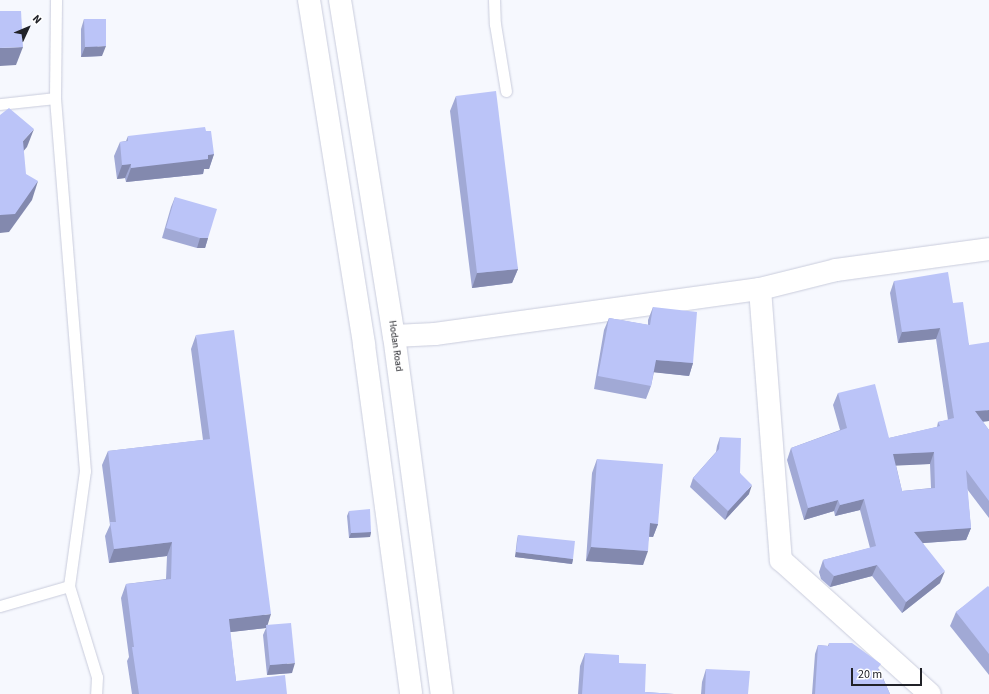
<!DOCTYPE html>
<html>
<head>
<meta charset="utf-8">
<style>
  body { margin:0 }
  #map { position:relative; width:989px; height:694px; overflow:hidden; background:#f6f8fe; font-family:"Source Sans 3",sans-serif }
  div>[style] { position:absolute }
  .roads { filter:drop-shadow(0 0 1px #c9ccdc) drop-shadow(0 0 1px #c9ccdc) }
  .lane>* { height:11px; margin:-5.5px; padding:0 5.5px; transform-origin:5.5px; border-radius:5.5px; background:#fff }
  .street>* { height:22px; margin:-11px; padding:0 11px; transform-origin:11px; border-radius:11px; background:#fff }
  .secondary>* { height:22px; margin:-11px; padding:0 11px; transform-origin:11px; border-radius:11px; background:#fff }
  .wall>* { inset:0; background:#a1a9d5 }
  .shaded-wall>* { inset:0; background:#8389ae }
  .building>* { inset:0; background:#bbc4f8 }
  span { translate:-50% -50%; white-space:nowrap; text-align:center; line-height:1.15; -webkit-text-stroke:3px #fff; paint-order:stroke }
  .street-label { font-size:10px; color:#212228 }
  .north { position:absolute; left:8px; top:8px; width:40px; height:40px; -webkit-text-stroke:3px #fff; paint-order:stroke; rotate:46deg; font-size:11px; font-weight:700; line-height:16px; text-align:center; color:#212228 }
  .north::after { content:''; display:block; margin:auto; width:14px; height:18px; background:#212228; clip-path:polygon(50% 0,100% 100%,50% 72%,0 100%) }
  .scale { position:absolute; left:851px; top:668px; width:71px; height:18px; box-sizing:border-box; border:2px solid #212228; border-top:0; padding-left:5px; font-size:12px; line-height:14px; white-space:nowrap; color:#212228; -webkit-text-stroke:3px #fff; paint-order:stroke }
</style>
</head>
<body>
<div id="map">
  <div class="roads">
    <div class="lane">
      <i style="left:494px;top:0;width:24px;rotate:88deg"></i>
      <i style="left:495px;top:24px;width:68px;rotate:80.7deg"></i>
      <i style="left:0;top:104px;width:55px;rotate:-6.2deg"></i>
      <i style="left:69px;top:586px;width:95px;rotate:72.9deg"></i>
      <i style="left:97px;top:677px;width:17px;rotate:93deg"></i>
      <i style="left:0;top:606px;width:72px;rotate:-16.2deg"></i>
      <i style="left:69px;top:586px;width:116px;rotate:-82.1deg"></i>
      <i style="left:85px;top:471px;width:374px;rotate:-94.6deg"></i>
      <i style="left:55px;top:98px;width:98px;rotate:-89.4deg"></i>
    </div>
    <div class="street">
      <i style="left:760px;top:289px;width:272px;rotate:85.6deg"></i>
      <i style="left:781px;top:560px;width:200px;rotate:42deg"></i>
      <i style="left:394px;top:336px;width:41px;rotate:-2.8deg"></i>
      <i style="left:435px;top:334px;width:328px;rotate:-7.9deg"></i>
      <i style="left:760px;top:289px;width:78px;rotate:-14deg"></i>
      <i style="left:836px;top:270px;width:154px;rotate:-7.8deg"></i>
    </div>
    <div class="secondary">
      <i style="left:309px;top:0;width:349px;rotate:80.9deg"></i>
      <i style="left:364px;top:345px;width:352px;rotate:82.3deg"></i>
      <i style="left:340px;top:0;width:340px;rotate:80.9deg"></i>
      <i style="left:394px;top:336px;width:361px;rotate:82.4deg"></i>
    </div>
  </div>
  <div class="wall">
    <i style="clip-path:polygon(84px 19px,102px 56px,81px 57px,81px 29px)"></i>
    <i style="clip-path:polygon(456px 96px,518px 269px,512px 283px,472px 288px,450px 111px)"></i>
    <i style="clip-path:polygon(128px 136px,214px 154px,209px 169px,204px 169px,203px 174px,126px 182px,125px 178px,117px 179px,114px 156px,120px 142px,126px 141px)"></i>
    <i style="clip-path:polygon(175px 197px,208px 238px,205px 248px,197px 248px,162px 238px,171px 207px)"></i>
    <i style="clip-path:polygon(evenodd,894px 281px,953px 303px,969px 345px,989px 421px,983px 422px,989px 430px,989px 518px,967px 489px,971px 528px,966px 540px,923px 543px,940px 583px,902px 613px,872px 576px,830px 587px,821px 579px,819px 572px,823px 560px,870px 548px,860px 510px,835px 516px,834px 511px,804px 520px,787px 460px,791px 448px,840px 430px,833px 405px,838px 393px,889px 438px,937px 427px,938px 422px,948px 420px,936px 339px,898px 343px,890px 293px,894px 281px,930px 464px,931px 488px,902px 491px,896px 465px,930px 464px)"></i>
    <i style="clip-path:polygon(653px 307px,693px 363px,689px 376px,654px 372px,651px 386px,646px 399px,594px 389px,604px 330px,609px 318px,648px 325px,648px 320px)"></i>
    <i style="clip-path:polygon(196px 335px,267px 625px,292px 673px,267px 675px,263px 635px,266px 628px,230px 632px,236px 681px,287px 694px,132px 694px,127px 661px,129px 657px,121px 598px,126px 584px,166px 579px,167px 556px,109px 563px,105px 536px,110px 525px,102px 465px,108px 451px,203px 440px,191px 349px)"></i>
    <i style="clip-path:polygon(720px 437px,740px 473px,749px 494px,725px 520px,690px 487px,693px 478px,716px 452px,717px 446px)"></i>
    <i style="clip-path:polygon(597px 459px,658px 524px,653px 537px,649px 537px,643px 565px,586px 561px,592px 473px)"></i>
    <i style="clip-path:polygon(349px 511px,371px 532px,370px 537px,349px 538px,347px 516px)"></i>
    <i style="clip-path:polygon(518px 535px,573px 559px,572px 564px,515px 557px,517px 540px)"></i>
    <i style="clip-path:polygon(989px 587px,989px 675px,950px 626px,956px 612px)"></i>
    <i style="clip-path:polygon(829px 643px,879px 669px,890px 694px,812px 694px,815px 654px,818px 645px,828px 646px)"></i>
    <i style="clip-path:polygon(585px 653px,619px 663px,645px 692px,674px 694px,578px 694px,580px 666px)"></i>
    <i style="clip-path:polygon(706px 669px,748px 694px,701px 694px,702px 682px)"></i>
  </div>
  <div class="shaded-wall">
    <i style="clip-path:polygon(106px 46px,102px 56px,81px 57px,85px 47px)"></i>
    <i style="clip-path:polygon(23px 47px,16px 65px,0 66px,0 48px)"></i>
    <i style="clip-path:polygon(34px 129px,27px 147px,16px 160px,23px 141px)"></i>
    <i style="clip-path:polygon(214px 154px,209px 169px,204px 169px,203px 174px,126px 182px,131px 168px)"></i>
    <i style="clip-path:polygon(131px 164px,125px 178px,117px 179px,122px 165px)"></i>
    <i style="clip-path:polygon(38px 181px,32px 200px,9px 232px,0 233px,0 215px)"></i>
    <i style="clip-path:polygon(200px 238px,208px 238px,205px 248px,197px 248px)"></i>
    <i style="clip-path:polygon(518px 269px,512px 283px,472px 288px,477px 273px)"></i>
    <i style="clip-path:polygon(940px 328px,936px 339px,898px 343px,902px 332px)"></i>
    <i style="clip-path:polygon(656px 360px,693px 363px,689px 376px,651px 372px)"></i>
    <i style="clip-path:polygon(989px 410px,989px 421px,971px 422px,975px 411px)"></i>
    <i style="clip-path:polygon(934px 452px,930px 464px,889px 466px,893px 454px)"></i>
    <i style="clip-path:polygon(752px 485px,749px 494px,725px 520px,728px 511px)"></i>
    <i style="clip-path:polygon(864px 499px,860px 510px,835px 516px,840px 505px)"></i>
    <i style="clip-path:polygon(838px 500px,834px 511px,804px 520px,808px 508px)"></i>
    <i style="clip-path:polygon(650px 523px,658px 524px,653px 537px,645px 536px)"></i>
    <i style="clip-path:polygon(971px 528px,966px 540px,910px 544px,914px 532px)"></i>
    <i style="clip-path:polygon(371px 532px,370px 537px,349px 538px,351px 533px)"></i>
    <i style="clip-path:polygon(172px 542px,167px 556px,109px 563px,114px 549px)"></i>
    <i style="clip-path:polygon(591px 547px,648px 551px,643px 565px,586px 561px)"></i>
    <i style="clip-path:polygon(516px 552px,573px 559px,572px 564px,515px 557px)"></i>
    <i style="clip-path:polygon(877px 565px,872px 576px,830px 587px,834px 576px)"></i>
    <i style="clip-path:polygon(945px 571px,940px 583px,902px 613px,906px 602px)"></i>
    <i style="clip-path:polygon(271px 614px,267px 627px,266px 625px,266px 628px,223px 633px,229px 619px)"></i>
    <i style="clip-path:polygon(295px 663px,292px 673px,267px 675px,270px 665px)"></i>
  </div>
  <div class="building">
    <i style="clip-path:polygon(0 11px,21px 11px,23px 47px,0 48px)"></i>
    <i style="clip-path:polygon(84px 19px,106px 19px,106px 46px,85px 47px)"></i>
    <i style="clip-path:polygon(496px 91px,518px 269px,477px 273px,456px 96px)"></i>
    <i style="clip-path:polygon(9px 108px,34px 129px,23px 141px,26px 174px,38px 181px,15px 214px,0 215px,0 115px)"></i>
    <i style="clip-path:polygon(205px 127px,206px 131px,211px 131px,214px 154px,208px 155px,208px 159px,131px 168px,131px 164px,122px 165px,120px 142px,128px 141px,128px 136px)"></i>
    <i style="clip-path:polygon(175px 197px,217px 209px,208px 238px,200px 238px,166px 228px)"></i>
    <i style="clip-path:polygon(evenodd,948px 272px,953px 303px,963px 302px,969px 345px,989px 342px,989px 410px,975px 411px,989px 430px,989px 501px,966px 470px,971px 528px,914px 532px,945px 571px,906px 602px,877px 565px,834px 576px,825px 567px,823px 560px,876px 546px,864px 499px,840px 505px,838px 500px,808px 508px,791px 448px,847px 428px,838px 393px,875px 384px,889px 438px,940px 426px,938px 422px,954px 418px,940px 328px,902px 332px,894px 281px,948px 272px,934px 452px,935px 488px,902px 491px,893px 454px,934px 452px)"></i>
    <i style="clip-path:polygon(653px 307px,697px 312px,693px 363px,656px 360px,651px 386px,598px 376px,609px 318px,650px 325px)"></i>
    <i style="clip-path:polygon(234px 330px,271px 614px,229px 619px,236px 681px,285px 675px,287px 694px,139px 694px,132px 647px,134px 647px,126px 584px,171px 579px,172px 542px,114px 549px,110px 522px,116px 522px,108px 451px,210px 439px,196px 335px)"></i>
    <i style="clip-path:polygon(720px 437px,741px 438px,740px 473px,752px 485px,728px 511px,693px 478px,719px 449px)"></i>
    <i style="clip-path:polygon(597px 459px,663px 464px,658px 524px,650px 523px,648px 551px,591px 547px)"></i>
    <i style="clip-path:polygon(370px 509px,371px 532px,351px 533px,349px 511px)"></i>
    <i style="clip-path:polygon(518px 535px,575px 541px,573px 559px,516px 552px)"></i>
    <i style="clip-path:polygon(988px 586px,989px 587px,989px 654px,956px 612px)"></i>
    <i style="clip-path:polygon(291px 623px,295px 663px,270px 665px,266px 625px)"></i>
    <i style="clip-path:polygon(829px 643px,852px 643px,881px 664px,878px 668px,890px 694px,815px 694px,818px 645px,829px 646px)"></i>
    <i style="clip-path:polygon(585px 653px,619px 655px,619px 663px,646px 664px,645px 692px,674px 694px,582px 694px)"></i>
    <i style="clip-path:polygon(706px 669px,750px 671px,748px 694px,705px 694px)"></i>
  </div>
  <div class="street-label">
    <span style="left:395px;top:346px;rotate:82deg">Hodan Road</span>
  </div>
  <div class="north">N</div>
  <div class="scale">20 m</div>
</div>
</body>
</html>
